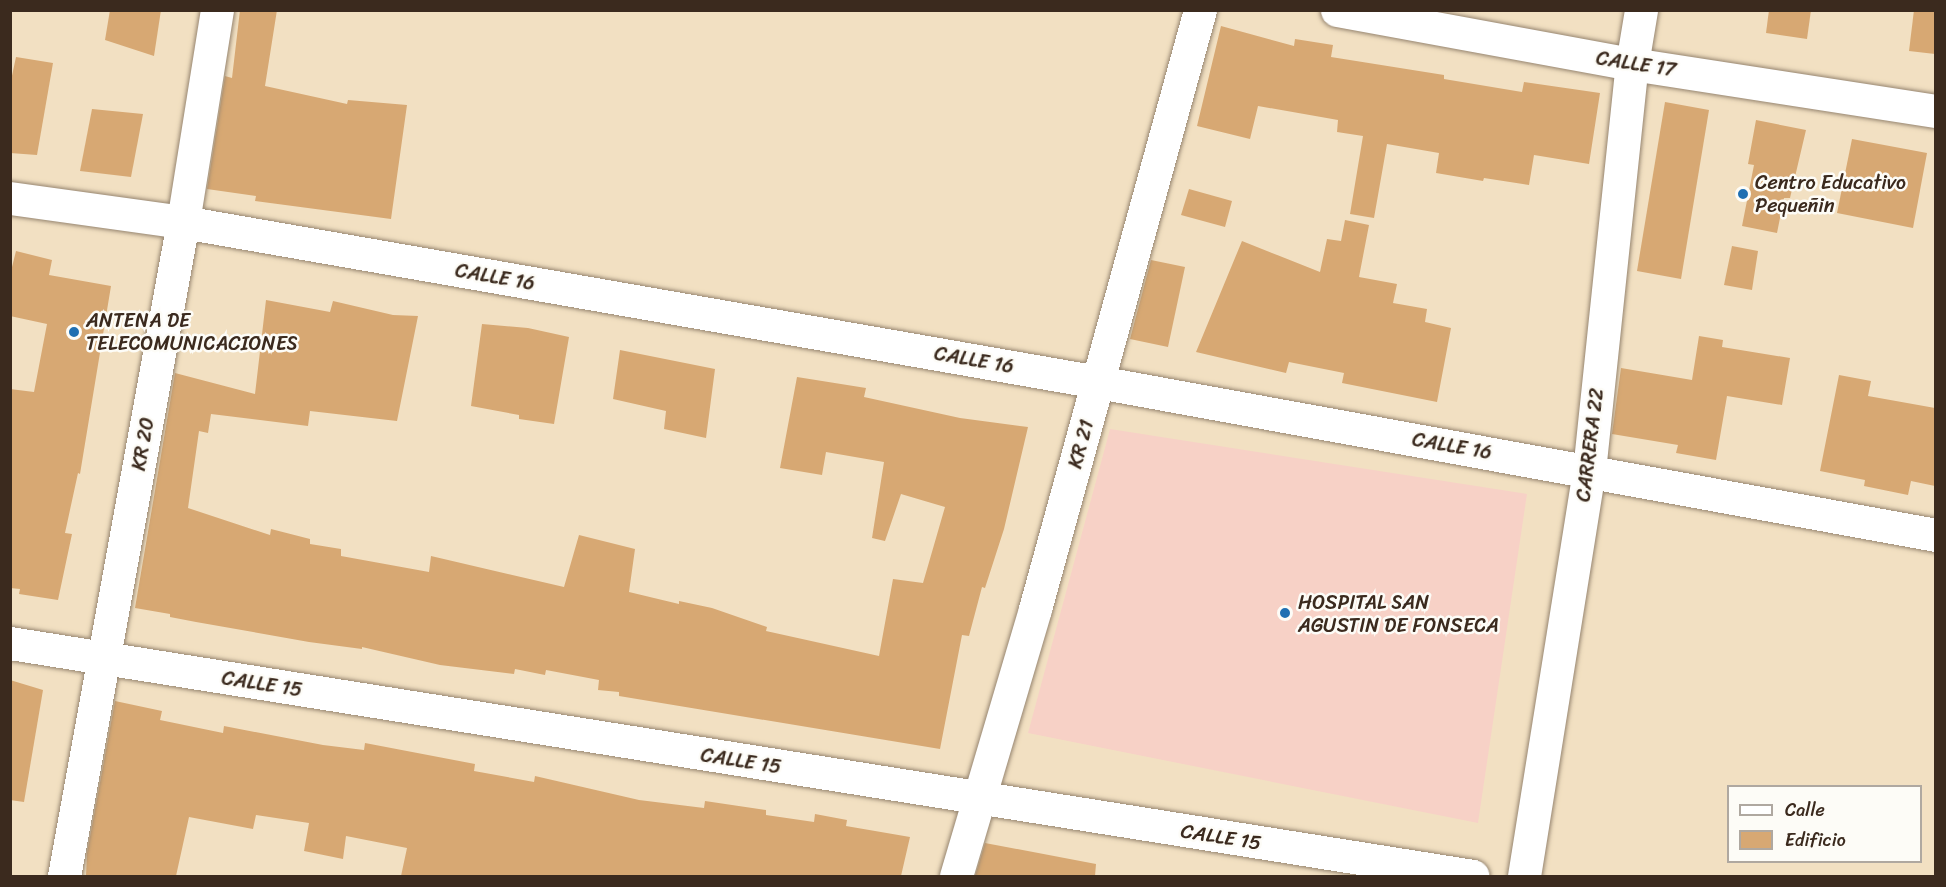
<!DOCTYPE html>
<html>
<head>
<meta charset="utf-8">
<style>
  body { margin:0 }
  #map { position:relative; width:1946px; height:887px; overflow:hidden; background:#f2e0c2; font-family:Sriracha,sans-serif }
  div>[style] { position:absolute }
  .built>* { inset:0; background:#f7d1c6 }
  .building>* { inset:0; background:#d7a873 }
  .roads { filter:drop-shadow(0 0 2px #968570) drop-shadow(0 0 2px #968570) }
  .minor>* { height:33px; margin:-16.5px; padding:0 16.5px; transform-origin:16.5px; border-radius:16.5px; background:#fff }
  .dots>* { width:16px; height:16px; translate:-50% -50%; box-sizing:border-box; border:3px solid #fdfcf7; border-radius:50% }
  span { translate:-50% -50%; white-space:nowrap; text-align:center; line-height:1.15; -webkit-text-stroke:5px #fdfcf7; paint-order:stroke }
  .street-label { font-size:20px; color:#3b2a1e }
  .poi-label { font-size:20px; color:#3b2a1e }
  .left { translate:0 -50%; text-align:left }
  .frame { position:absolute; inset:0; border:12px solid #3b2a1e; pointer-events:none }
  .legend { position:absolute; left:1727px; top:785px; width:195px; height:78px; box-sizing:border-box; background:#fdfcf7; border:2px solid #afa8a0; margin:0; padding:8px 10px; list-style:none; font-size:18px; color:#3b2a1e }
  .legend li { display:flex; align-items:center; gap:12px; height:30px }
  .legend b { width:30px; border:2px solid #afa8a0 }
</style>
</head>
<body>
<div id="map">
  <div class="built">
    <i style="clip-path:polygon(1110px 429px,1527px 494px,1478px 823px,1028px 733px)"></i>
  </div>
  <div class="building">
    <i style="clip-path:polygon(110px 10px,161px 10px,154px 56px,105px 40px)"></i>
    <i style="clip-path:polygon(240px 10px,277px 10px,265px 86px,347px 104px,348px 100px,407px 105px,391px 219px,255px 201px,256px 196px,207px 189px,225px 76px,232px 78px)"></i>
    <i style="clip-path:polygon(1769px 10px,1811px 10px,1807px 39px,1766px 33px)"></i>
    <i style="clip-path:polygon(1914px 10px,1935px 10px,1935px 54px,1909px 51px)"></i>
    <i style="clip-path:polygon(1221px 26px,1294px 46px,1295px 39px,1333px 45px,1331px 57px,1444px 75px,1444px 79px,1522px 92px,1524px 82px,1600px 93px,1589px 164px,1534px 155px,1529px 185px,1484px 178px,1483px 181px,1436px 173px,1439px 153px,1387px 144px,1374px 218px,1350px 214px,1363px 136px,1337px 132px,1338px 120px,1258px 106px,1250px 139px,1197px 126px)"></i>
    <i style="clip-path:polygon(16px 57px,53px 63px,37px 155px,10px 153px,10px 85px)"></i>
    <i style="clip-path:polygon(1665px 102px,1709px 110px,1681px 279px,1637px 271px)"></i>
    <i style="clip-path:polygon(92px 109px,143px 114px,131px 177px,80px 171px)"></i>
    <i style="clip-path:polygon(1756px 120px,1806px 130px,1790px 198px,1784px 198px,1777px 233px,1742px 226px,1754px 165px,1748px 164px)"></i>
    <i style="clip-path:polygon(1852px 139px,1927px 153px,1913px 228px,1837px 213px)"></i>
    <i style="clip-path:polygon(1189px 189px,1232px 201px,1225px 227px,1181px 215px)"></i>
    <i style="clip-path:polygon(1345px 220px,1369px 225px,1359px 277px,1397px 284px,1393px 303px,1427px 309px,1425px 322px,1451px 328px,1437px 402px,1342px 383px,1344px 373px,1289px 362px,1286px 373px,1196px 352px,1242px 241px,1320px 272px,1327px 239px,1341px 241px)"></i>
    <i style="clip-path:polygon(1732px 246px,1758px 251px,1752px 290px,1724px 285px)"></i>
    <i style="clip-path:polygon(16px 251px,52px 260px,49px 275px,111px 286px,80px 474px,78px 473px,65px 533px,72px 534px,58px 600px,19px 594px,20px 589px,10px 588px,10px 389px,34px 392px,47px 324px,10px 316px,10px 275px)"></i>
    <i style="clip-path:polygon(1151px 260px,1185px 267px,1168px 347px,1130px 339px)"></i>
    <i style="clip-path:polygon(266px 300px,330px 312px,333px 301px,393px 315px,418px 316px,397px 421px,310px 411px,308px 426px,211px 414px,208px 433px,199px 431px,188px 508px,270px 535px,271px 529px,310px 539px,310px 544px,341px 549px,341px 556px,429px 572px,431px 556px,564px 587px,579px 535px,635px 549px,629px 592px,679px 604px,679px 601px,712px 608px,767px 627px,766px 631px,879px 656px,893px 579px,923px 583px,945px 507px,901px 494px,885px 541px,872px 538px,884px 462px,826px 452px,822px 475px,780px 468px,797px 377px,866px 388px,864px 397px,960px 418px,1028px 427px,1004px 529px,985px 588px,982px 587px,969px 636px,962px 635px,940px 749px,619px 696px,619px 692px,598px 690px,599px 680px,546px 670px,545px 675px,515px 669px,514px 674px,440px 665px,362px 647px,362px 649px,309px 642px,196px 622px,170px 617px,170px 614px,135px 608px,175px 373px,255px 394px)"></i>
    <i style="clip-path:polygon(482px 324px,528px 328px,569px 337px,554px 424px,519px 419px,519px 415px,471px 406px)"></i>
    <i style="clip-path:polygon(1699px 336px,1723px 340px,1722px 347px,1790px 358px,1782px 405px,1727px 396px,1716px 460px,1676px 453px,1678px 445px,1612px 434px,1621px 368px,1692px 380px)"></i>
    <i style="clip-path:polygon(620px 350px,715px 369px,706px 438px,664px 429px,666px 411px,613px 399px)"></i>
    <i style="clip-path:polygon(1839px 375px,1871px 381px,1868px 396px,1935px 408px,1935px 486px,1911px 481px,1908px 495px,1864px 486px,1865px 480px,1820px 471px)"></i>
    <i style="clip-path:polygon(10px 680px,43px 690px,24px 802px,10px 800px)"></i>
    <i style="clip-path:polygon(115px 701px,162px 711px,160px 720px,223px 733px,224px 726px,323px 745px,364px 750px,365px 743px,475px 764px,474px 771px,534px 782px,535px 776px,639px 800px,704px 808px,705px 801px,766px 810px,766px 815px,814px 822px,815px 814px,847px 820px,846px 826px,910px 837px,901px 876px,401px 876px,407px 848px,346px 836px,343px 859px,304px 851px,309px 823px,256px 815px,253px 829px,189px 817px,176px 876px,86px 876px,87px 853px)"></i>
    <i style="clip-path:polygon(985px 843px,1096px 864px,1095px 876px,975px 876px)"></i>
  </div>
  <div class="roads">
    <div class="minor">
      <i style="left:1337px;top:10px;width:300px;rotate:10.4deg"></i>
      <i style="left:1632px;top:64px;width:308px;rotate:8.8deg"></i>
      <i style="left:10px;top:198px;width:175px;rotate:7.9deg"></i>
      <i style="left:183px;top:222px;width:929px;rotate:9.92deg"></i>
      <i style="left:1098px;top:382px;width:852px;rotate:10.35deg"></i>
      <i style="left:10px;top:643px;width:1481px;rotate:9.05deg"></i>
      <i style="left:64px;top:876px;width:665px;rotate:-79.69deg"></i>
      <i style="left:183px;top:222px;width:215px;rotate:-80.9deg"></i>
      <i style="left:956px;top:876px;width:278px;rotate:-73.5deg"></i>
      <i style="left:1035px;top:609px;width:621px;rotate:-74.6deg"></i>
      <i style="left:1524px;top:876px;width:410px;rotate:-80.9deg"></i>
      <i style="left:1589px;top:471px;width:409px;rotate:-84deg"></i>
      <i style="left:1632px;top:64px;width:55px;rotate:-80.5deg"></i>
    </div>
  </div>
  <div class="dots">
    <i style="left:1743px;top:194px;background:#1f6fb2"></i>
    <i style="left:74px;top:332px;background:#1f6fb2"></i>
    <i style="left:1285px;top:613px;background:#1f6fb2"></i>
  </div>
  <div class="street-label">
    <span style="left:1636px;top:64px;rotate:9deg">CALLE 17</span>
    <span style="left:495px;top:277px;rotate:10deg">CALLE 16</span>
    <span style="left:974px;top:360px;rotate:10deg">CALLE 16</span>
    <span style="left:143px;top:444px;rotate:-80deg">KR 20</span>
    <span style="left:1081px;top:444px;rotate:-75deg">KR 21</span>
    <span style="left:1590px;top:445px;rotate:-83deg">CARRERA 22</span>
    <span style="left:1452px;top:446px;rotate:10deg">CALLE 16</span>
    <span style="left:262px;top:684px;rotate:9deg">CALLE 15</span>
    <span style="left:741px;top:761px;rotate:9deg">CALLE 15</span>
    <span style="left:1221px;top:837px;rotate:9deg">CALLE 15</span>
  </div>
  <div class="poi-label">
    <span class="left" style="left:1755px;top:194px">Centro Educativo<br>Pequeñin</span>
    <span class="left" style="left:86px;top:332px">ANTENA DE<br>TELECOMUNICACIONES</span>
    <span class="left" style="left:1298px;top:614px">HOSPITAL SAN<br>AGUSTIN DE FONSECA</span>
  </div>
  <div class="frame"></div>
  <ul class="legend">
  <li><b style="height:8px;background:#fff"></b>Calle</li>
  <li><b style="height:16px;background:#d7a873"></b>Edificio</li>
  </ul>
</div>
</body>
</html>
